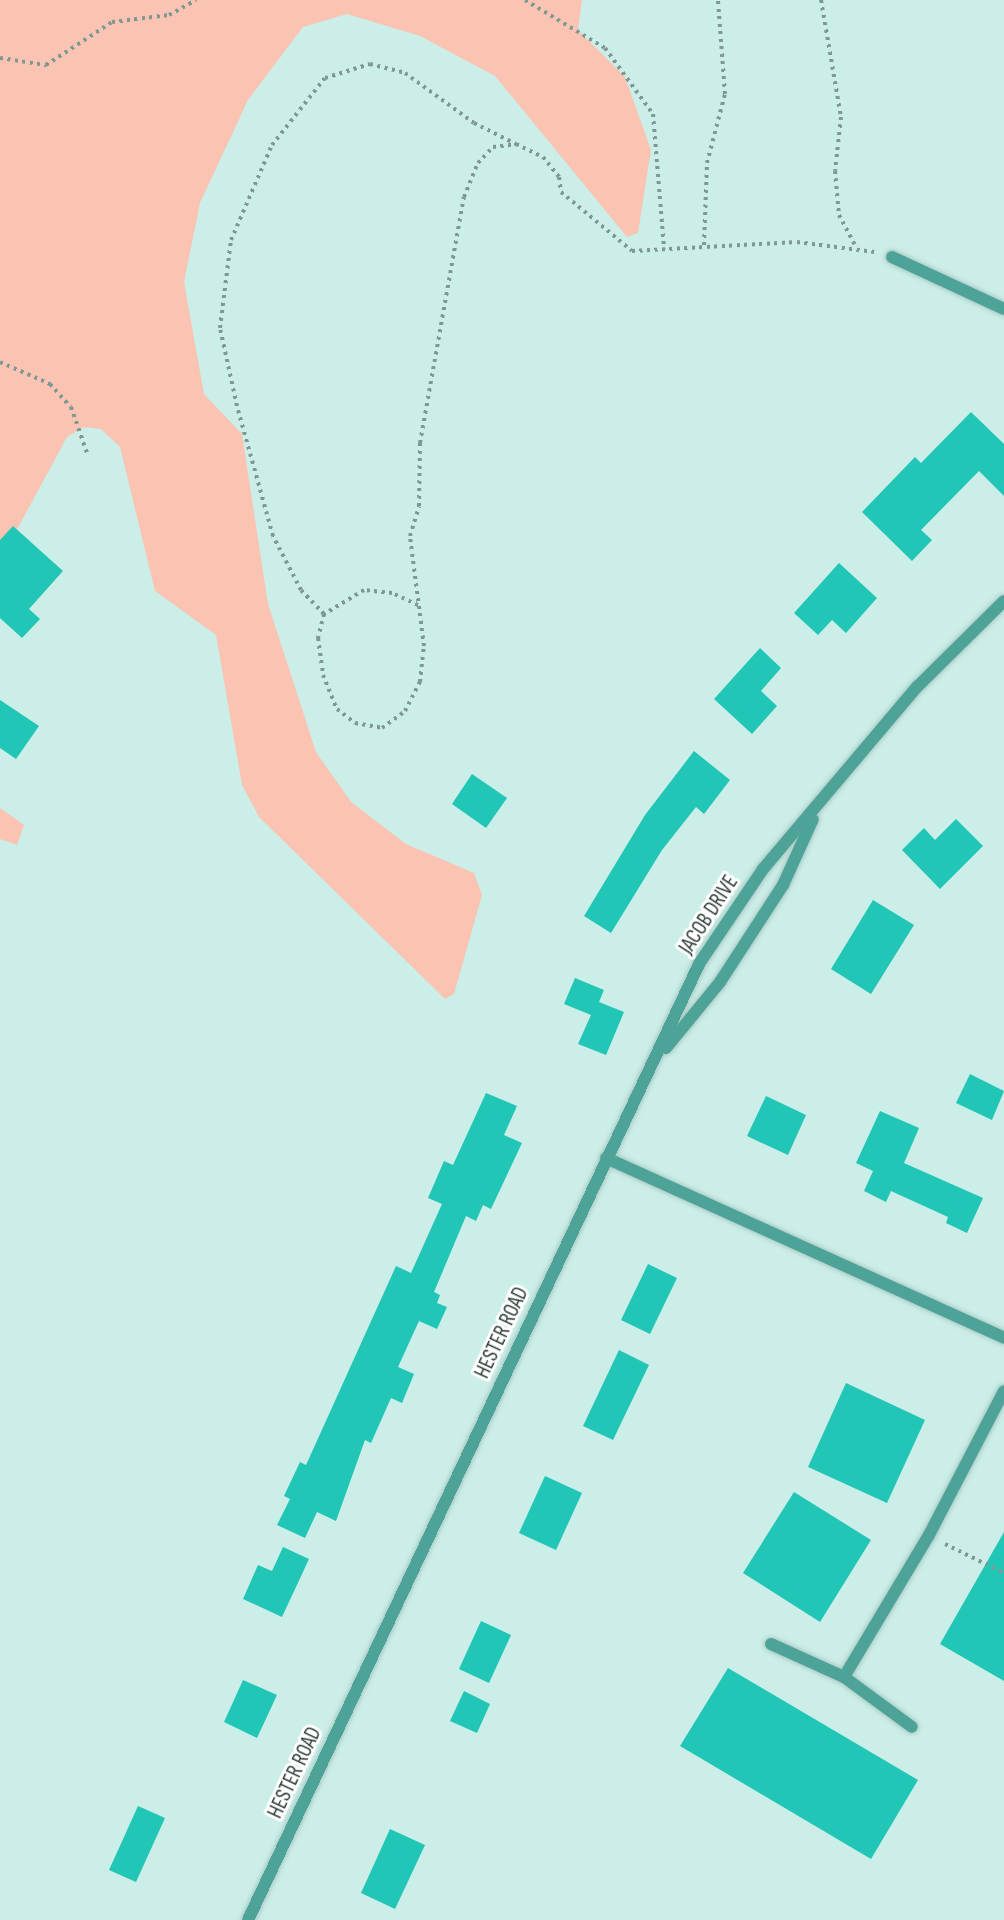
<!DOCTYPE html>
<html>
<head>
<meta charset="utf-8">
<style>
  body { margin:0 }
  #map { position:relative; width:1004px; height:1920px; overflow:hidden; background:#cbeee8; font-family:"Sofia Sans Condensed",sans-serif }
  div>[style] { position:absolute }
  .green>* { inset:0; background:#fbc3b2 }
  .building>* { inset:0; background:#21c6b6 }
  .path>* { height:4px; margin-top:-2px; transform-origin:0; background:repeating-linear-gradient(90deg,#7f9894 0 3px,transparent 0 7.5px) }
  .roads { filter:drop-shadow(0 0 2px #abcac5) drop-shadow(0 0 2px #abcac5) }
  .service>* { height:12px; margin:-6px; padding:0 6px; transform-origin:6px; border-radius:6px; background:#4ea398 }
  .minor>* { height:12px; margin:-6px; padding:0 6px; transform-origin:6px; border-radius:6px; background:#4ea398 }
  span { translate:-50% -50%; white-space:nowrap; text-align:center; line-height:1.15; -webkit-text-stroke:6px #fff; paint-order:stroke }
  .street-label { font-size:21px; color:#2b3937 }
</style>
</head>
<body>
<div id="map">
  <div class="green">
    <i style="clip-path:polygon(0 0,582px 0,578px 30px,625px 77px,651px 150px,638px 233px,627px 237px,495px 76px,420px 36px,347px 14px,303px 27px,248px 100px,200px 203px,184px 282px,204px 394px,242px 434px,268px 604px,316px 752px,351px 802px,406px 844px,474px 873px,482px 895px,454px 994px,445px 999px,259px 817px,242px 785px,216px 635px,155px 591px,120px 447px,101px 429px,84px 427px,67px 437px,0 561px)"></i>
    <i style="clip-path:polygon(0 808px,24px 825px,17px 845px,0 839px)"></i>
  </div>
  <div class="building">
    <i style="clip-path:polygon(971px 412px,1004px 444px,1004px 496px,979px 471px,921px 530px,932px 540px,912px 561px,862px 512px,915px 457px,921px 463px)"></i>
    <i style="clip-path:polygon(13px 526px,63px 571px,29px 609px,40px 619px,22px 638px,0 618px,0 540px)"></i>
    <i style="clip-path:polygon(839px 563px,877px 598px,846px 633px,832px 620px,818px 635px,794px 613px)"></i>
    <i style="clip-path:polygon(760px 648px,781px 668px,761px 691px,777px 706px,752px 734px,714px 699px)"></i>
    <i style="clip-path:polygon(0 700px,39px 726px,16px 759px,0 748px)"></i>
    <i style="clip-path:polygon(694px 751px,730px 780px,704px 814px,696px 807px,662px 850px,611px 933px,584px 916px,645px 815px)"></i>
    <i style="clip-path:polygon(472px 774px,507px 798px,486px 828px,452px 804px)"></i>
    <i style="clip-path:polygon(956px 819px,983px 846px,940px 889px,902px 850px,924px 828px,935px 840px)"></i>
    <i style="clip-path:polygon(873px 900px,914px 925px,871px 994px,831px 969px)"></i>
    <i style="clip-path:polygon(575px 978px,604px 990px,599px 1002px,624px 1012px,606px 1055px,578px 1044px,591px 1015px,564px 1004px)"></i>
    <i style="clip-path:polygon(970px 1074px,1004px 1091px,992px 1120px,956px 1103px)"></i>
    <i style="clip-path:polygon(486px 1093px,517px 1106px,504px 1135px,522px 1143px,491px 1209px,483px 1205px,476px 1221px,466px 1216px,434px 1292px,440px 1295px,437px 1303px,447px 1307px,437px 1329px,419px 1321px,398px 1367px,414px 1374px,402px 1403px,391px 1398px,371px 1443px,365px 1440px,336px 1521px,317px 1512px,305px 1538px,277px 1525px,290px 1499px,284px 1496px,300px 1462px,306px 1465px,396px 1266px,411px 1273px,442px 1204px,428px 1198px,444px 1161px,453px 1165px)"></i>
    <i style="clip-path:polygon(766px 1096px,806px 1115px,788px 1155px,747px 1136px)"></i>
    <i style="clip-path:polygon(880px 1111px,919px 1128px,904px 1163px,983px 1198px,967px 1233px,946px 1223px,948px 1217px,891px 1191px,886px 1202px,864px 1191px,873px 1171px,856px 1163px)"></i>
    <i style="clip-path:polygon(648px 1264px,677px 1278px,650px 1334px,621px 1320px)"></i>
    <i style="clip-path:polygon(619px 1350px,649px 1365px,613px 1440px,583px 1426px)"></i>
    <i style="clip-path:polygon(846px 1383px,925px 1420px,887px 1503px,808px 1467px)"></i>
    <i style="clip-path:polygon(545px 1476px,582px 1493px,556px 1550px,519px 1533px)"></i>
    <i style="clip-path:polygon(794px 1492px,871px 1540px,820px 1622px,743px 1573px)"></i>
    <i style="clip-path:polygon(1004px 1532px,1004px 1681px,940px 1644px)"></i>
    <i style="clip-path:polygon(283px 1547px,309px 1559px,282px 1617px,243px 1599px,258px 1565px,272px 1571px)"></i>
    <i style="clip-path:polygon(481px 1621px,511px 1635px,489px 1683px,459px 1669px)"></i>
    <i style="clip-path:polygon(728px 1668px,918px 1780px,871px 1859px,680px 1746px)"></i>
    <i style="clip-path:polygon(243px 1680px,277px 1695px,257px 1738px,224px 1722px)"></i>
    <i style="clip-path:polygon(464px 1691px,490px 1704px,477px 1733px,450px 1721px)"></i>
    <i style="clip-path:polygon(138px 1806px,165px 1818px,136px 1882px,109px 1870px)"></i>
    <i style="clip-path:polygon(390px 1829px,425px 1845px,395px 1909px,361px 1893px)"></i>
  </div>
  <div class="path">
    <i style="left:525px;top:0;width:93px;rotate:31deg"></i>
    <i style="left:605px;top:48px;width:82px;rotate:54deg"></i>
    <i style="left:653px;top:114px;width:135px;rotate:85.3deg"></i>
    <i style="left:821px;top:0;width:119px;rotate:80.3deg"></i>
    <i style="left:841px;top:117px;width:54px;rotate:96.3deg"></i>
    <i style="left:835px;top:171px;width:44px;rotate:84.8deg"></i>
    <i style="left:839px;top:215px;width:34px;rotate:62deg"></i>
    <i style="left:0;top:58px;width:47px;rotate:8.7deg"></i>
    <i style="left:46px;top:65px;width:79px;rotate:-33.1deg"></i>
    <i style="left:112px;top:22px;width:57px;rotate:-7deg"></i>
    <i style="left:169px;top:15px;width:31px;rotate:-29deg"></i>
    <i style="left:704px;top:245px;width:82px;rotate:-87.9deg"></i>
    <i style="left:707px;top:163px;width:71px;rotate:-75.4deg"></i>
    <i style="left:725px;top:94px;width:94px;rotate:-94.3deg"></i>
    <i style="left:0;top:362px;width:55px;rotate:23.7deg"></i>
    <i style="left:50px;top:384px;width:31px;rotate:48deg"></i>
    <i style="left:71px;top:407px;width:49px;rotate:70.8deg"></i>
    <i style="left:418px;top:605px;width:29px;rotate:-155deg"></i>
    <i style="left:392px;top:593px;width:28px;rotate:-174deg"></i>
    <i style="left:364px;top:590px;width:47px;rotate:149deg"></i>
    <i style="left:324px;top:614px;width:25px;rotate:104deg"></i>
    <i style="left:318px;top:638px;width:37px;rotate:82deg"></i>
    <i style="left:323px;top:675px;width:37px;rotate:68deg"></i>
    <i style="left:337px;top:709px;width:23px;rotate:38deg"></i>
    <i style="left:355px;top:723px;width:27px;rotate:10deg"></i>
    <i style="left:382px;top:728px;width:29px;rotate:-36deg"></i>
    <i style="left:405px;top:711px;width:33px;rotate:-63deg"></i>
    <i style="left:420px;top:682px;width:36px;rotate:-84deg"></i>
    <i style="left:424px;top:646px;width:111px;rotate:-97.3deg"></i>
    <i style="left:410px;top:536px;width:31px;rotate:-73deg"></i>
    <i style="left:419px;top:506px;width:63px;rotate:-89.1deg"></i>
    <i style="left:420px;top:443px;width:250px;rotate:-79.9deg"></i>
    <i style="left:464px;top:197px;width:37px;rotate:-68deg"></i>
    <i style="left:478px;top:163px;width:22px;rotate:-47deg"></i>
    <i style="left:493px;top:147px;width:23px;rotate:-7deg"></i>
    <i style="left:516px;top:144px;width:30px;rotate:26deg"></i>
    <i style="left:543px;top:157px;width:26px;rotate:51deg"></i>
    <i style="left:559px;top:177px;width:15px;rotate:82deg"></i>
    <i style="left:561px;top:192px;width:92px;rotate:39.7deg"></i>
    <i style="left:632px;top:251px;width:165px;rotate:-3.1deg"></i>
    <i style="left:797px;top:242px;width:78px;rotate:7.4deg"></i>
    <i style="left:324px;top:614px;width:33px;rotate:-134deg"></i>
    <i style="left:301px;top:590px;width:61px;rotate:-117.4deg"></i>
    <i style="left:273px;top:536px;width:135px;rotate:-105.5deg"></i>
    <i style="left:237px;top:406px;width:80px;rotate:-102.3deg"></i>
    <i style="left:220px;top:328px;width:89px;rotate:-82.9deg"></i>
    <i style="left:231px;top:240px;width:103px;rotate:-66.7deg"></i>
    <i style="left:272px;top:145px;width:85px;rotate:-51.7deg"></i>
    <i style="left:325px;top:78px;width:47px;rotate:-17.3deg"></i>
    <i style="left:370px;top:64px;width:36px;rotate:14deg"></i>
    <i style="left:405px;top:73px;width:85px;rotate:35.9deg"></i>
    <i style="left:474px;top:123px;width:47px;rotate:26.6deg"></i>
    <i style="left:945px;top:1544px;width:66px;rotate:26.2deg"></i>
  </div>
  <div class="roads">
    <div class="service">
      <i style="left:844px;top:1677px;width:165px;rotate:-59.1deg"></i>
      <i style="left:929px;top:1535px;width:162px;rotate:-62.5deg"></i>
    </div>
    <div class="minor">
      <i style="left:892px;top:257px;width:123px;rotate:24.9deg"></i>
      <i style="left:666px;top:1048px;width:85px;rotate:-50.7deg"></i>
      <i style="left:720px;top:982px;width:116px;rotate:-57deg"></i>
      <i style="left:783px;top:885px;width:72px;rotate:-65.6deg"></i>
      <i style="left:606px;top:1158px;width:437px;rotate:24.3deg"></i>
      <i style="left:771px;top:1644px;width:80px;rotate:24.3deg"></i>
      <i style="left:844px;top:1677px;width:84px;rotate:36.3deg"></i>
      <i style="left:248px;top:1920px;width:1057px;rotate:-64.74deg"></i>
      <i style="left:699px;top:964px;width:115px;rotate:-56deg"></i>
      <i style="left:763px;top:869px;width:238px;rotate:-49.8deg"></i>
      <i style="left:917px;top:687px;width:122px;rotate:-44.7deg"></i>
    </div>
  </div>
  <div class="street-label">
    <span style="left:709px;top:915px;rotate:-57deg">JACOB DRIVE</span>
    <span style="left:502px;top:1333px;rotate:-65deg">HESTER ROAD</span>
    <span style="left:295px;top:1773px;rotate:-65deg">HESTER ROAD</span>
  </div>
</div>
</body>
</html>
